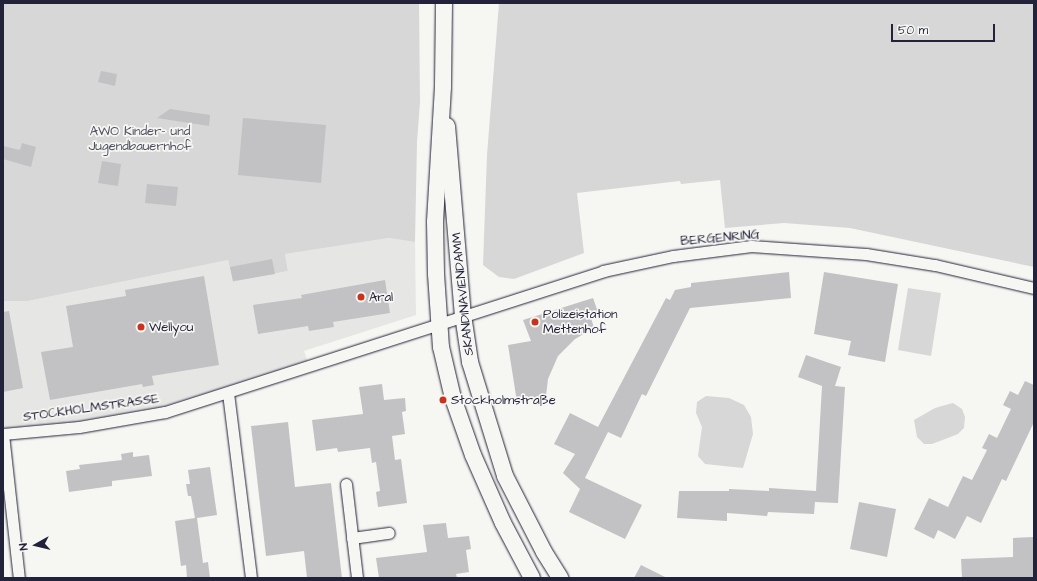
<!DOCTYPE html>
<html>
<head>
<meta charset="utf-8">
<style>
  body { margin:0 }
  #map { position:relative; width:1037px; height:581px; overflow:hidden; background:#f6f6f2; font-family:"Architects Daughter",sans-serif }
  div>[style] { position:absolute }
  .built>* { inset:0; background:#e6e6e4 }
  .green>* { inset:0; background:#d7d7d7 }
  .building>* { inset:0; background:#c2c2c4 }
  .roads { filter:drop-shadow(0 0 1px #22223b) drop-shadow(0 0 1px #22223b) }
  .street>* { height:11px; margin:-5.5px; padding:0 5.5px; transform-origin:5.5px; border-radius:5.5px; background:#f6f6f2 }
  .secondary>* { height:16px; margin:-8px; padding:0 8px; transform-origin:8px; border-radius:8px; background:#f6f6f2 }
  .dots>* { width:11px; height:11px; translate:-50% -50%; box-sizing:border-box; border:2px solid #f6f6f2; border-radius:50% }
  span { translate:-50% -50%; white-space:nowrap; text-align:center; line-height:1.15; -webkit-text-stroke:3.5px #f6f6f2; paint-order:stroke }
  .park-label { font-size:13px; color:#4f4f62 }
  .street-label { font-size:13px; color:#22223b }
  .poi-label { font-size:13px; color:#22223b }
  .left { translate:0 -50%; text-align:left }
  .frame { position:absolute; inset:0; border:4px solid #22223b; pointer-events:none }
  .north { position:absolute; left:16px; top:525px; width:40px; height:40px; -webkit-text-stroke:3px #f6f6f2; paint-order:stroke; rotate:262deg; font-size:11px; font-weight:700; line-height:16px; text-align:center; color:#22223b }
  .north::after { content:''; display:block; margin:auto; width:14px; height:18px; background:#22223b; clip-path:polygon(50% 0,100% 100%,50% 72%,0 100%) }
  .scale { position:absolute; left:891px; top:24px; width:104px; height:18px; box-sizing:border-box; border:2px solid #22223b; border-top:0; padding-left:5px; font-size:12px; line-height:14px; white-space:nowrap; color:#22223b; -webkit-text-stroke:3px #f6f6f2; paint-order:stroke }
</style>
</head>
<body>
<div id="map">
  <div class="built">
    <i style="clip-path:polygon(389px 238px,415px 242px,416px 315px,304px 351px,309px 365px,165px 412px,3px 434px,3px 301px,28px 301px,228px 260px,233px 282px,288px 271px,285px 254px)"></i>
  </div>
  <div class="green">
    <i style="clip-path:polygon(3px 3px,419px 3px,420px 102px,417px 142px,415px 242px,389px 238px,285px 254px,288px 271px,233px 282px,228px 260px,28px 301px,3px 301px)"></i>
    <i style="clip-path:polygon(499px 3px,1034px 3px,1034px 267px,850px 228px,784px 223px,725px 228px,720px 180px,681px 184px,680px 181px,577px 193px,584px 253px,514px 279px,499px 277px,483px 265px,487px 155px)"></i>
    <i style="clip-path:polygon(908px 288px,941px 293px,931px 356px,898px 350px)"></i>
    <i style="clip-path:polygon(706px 396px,729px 398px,744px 405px,751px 417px,753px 434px,743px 468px,705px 464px,698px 456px,702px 427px,696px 413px,697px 402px)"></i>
    <i style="clip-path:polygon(953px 403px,962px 409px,965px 417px,964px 428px,958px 434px,932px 444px,924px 444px,917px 437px,914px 420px,935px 408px)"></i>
  </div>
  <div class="building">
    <i style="clip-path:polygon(101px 71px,117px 74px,115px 86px,98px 82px)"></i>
    <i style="clip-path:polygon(170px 109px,210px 115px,209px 126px,157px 118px)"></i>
    <i style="clip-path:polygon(243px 118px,326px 125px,321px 183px,238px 175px)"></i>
    <i style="clip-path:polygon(22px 143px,36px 147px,31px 167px,3px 159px,3px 146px,20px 150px)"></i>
    <i style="clip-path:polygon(102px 161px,121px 164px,118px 186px,98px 183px)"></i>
    <i style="clip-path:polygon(147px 184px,178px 187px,176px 206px,145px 203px)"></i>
    <i style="clip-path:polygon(272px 259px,275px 274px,233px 281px,230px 267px)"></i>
    <i style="clip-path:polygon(789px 272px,791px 298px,690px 308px,646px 396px,642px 394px,621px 438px,608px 432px,585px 478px,642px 505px,625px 539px,569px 512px,580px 489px,563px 473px,575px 454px,554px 444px,570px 413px,598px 427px,666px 298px,670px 300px,675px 290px,691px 287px,691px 283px)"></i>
    <i style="clip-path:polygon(824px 272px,898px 284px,885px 362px,848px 355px,851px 341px,814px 334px)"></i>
    <i style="clip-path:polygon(204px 276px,219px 365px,152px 376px,154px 385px,143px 387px,142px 384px,50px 400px,41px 352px,73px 347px,66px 306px,126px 296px,125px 290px)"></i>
    <i style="clip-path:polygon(385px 280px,390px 313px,333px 322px,334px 327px,309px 331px,308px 326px,258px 334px,253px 305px,302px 298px,301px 295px)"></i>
    <i style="clip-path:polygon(593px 298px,599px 315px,591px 318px,594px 328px,575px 339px,558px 356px,548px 379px,546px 396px,517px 402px,508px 345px,531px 341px,523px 320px)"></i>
    <i style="clip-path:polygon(9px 311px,23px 388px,3px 392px,3px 312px)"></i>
    <i style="clip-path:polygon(806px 355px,841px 367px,835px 386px,845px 387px,838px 503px,815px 502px,814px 514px,768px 512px,767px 516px,727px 513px,727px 521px,677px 518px,679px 491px,729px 491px,729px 489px,769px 491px,769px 488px,816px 491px,822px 386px,798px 377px)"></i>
    <i style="clip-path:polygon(1025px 381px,1034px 385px,1034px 422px,1006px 481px,1002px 479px,981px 523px,967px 516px,955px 539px,938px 530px,934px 539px,914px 529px,929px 498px,948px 507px,963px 476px,972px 480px,987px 450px,982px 448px,989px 434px,997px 438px,1011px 409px,1003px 405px,1010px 391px,1018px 395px)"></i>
    <i style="clip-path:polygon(382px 384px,384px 400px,405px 398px,406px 411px,402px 412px,405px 434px,392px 436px,395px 460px,401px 459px,407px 503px,378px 507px,376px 492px,380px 491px,376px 462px,372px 463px,370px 448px,338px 452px,337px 448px,316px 451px,312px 420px,363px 414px,359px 387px)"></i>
    <i style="clip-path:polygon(288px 422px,295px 487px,331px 483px,342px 578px,307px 578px,304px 551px,266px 556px,251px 426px)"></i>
    <i style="clip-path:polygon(133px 452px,133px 457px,149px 455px,152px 476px,112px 481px,112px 486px,69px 492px,66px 471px,80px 469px,79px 465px,122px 460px,121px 454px)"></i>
    <i style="clip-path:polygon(210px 467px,217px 515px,197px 518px,203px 563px,208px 562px,210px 578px,187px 578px,186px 565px,181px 566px,175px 521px,195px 518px,191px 496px,188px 496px,186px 484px,190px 484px,188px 470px)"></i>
    <i style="clip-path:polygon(859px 502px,896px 509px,887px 557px,850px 549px)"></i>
    <i style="clip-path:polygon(446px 523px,448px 538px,469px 536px,471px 549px,466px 550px,469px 572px,456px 574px,457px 578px,379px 578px,376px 558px,427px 552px,423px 525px)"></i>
    <i style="clip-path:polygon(1034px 537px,1034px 578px,962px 578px,961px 559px,1013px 557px,1013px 538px)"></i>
    <i style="clip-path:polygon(641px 565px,667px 578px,634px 578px)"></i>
  </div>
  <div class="roads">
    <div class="street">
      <i style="left:228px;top:393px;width:186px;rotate:82.9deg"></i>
      <i style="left:3px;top:434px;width:76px;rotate:-5.3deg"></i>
      <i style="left:79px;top:427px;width:87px;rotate:-9.9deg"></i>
      <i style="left:165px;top:412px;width:460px;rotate:-17.8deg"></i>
      <i style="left:603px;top:271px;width:72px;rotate:-12.1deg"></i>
      <i style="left:673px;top:256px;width:79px;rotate:-7.3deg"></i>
      <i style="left:751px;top:246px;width:115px;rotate:4deg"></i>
      <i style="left:866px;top:254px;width:70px;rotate:9.1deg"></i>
      <i style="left:935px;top:265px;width:102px;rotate:13.1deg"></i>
      <i style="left:3px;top:434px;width:145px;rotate:83.7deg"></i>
      <i style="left:346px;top:484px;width:95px;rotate:83.3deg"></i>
      <i style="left:352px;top:538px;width:37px;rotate:-8deg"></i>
    </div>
    <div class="secondary">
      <i style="left:444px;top:3px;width:84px;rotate:90.7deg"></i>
      <i style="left:443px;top:87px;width:135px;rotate:93.4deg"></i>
      <i style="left:435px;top:222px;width:52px;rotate:88.9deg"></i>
      <i style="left:436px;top:274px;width:73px;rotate:86.1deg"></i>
      <i style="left:441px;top:347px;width:52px;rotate:76.8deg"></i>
      <i style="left:453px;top:398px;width:60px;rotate:70.7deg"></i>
      <i style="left:473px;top:455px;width:74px;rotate:66.2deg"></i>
      <i style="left:503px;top:523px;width:62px;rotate:62.2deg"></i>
      <i style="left:447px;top:126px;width:190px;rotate:85.2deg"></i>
      <i style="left:463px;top:315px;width:48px;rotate:81.5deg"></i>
      <i style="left:470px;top:362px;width:119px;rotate:72.9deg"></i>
      <i style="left:505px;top:476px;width:85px;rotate:62.8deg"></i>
      <i style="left:544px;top:552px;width:31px;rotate:58deg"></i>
    </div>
  </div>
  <div class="dots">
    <i style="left:361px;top:297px;background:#c8321e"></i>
    <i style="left:535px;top:322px;background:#c8321e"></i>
    <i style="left:141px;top:327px;background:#c8321e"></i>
    <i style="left:443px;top:400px;background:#c8321e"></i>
  </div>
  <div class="park-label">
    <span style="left:140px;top:139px">AWO Kinder- und<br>Jugendbauernhof</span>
  </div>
  <div class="street-label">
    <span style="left:720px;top:238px;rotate:-5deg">BERGENRING</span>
    <span style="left:463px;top:294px;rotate:-96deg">SKANDINAVIENDAMM</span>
    <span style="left:91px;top:408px;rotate:-8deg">STOCKHOLMSTRASSE</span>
  </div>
  <div class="poi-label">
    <span class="left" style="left:369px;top:297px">Aral</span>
    <span class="left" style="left:543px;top:322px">Polizeistation<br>Mettenhof</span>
    <span class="left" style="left:149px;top:327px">Wellyou</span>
    <span class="left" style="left:451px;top:400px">Stockholmstraße</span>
  </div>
  <div class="frame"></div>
  <div class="north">N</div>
  <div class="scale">50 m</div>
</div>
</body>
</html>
